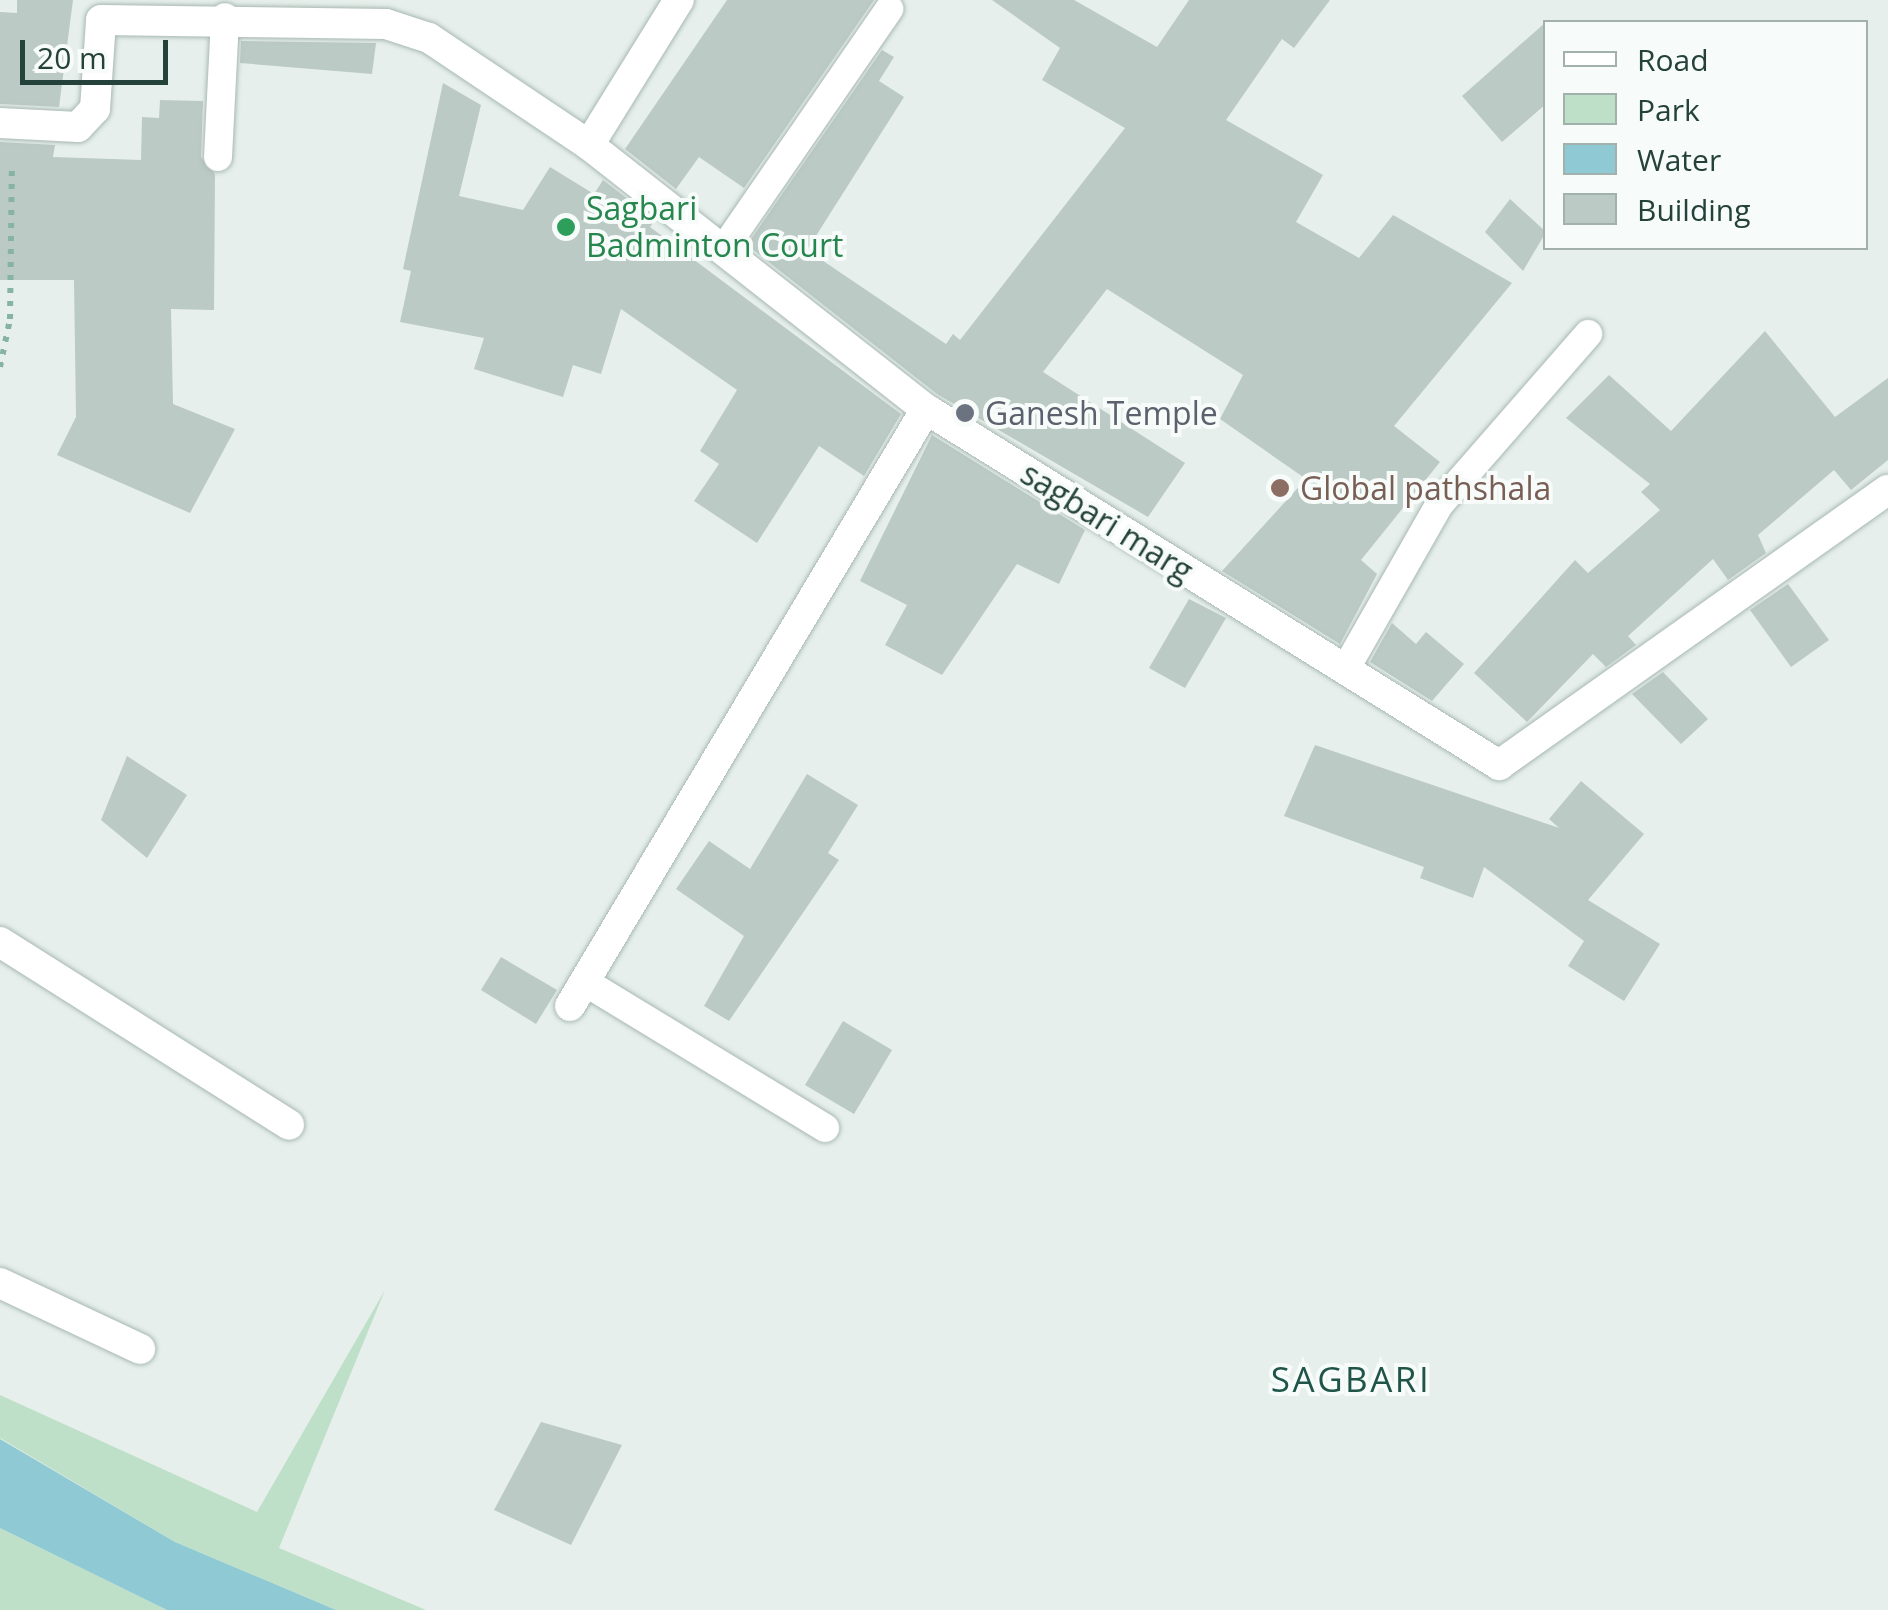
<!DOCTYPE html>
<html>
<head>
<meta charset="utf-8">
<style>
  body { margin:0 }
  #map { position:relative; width:1888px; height:1610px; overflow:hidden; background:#e6efeb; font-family:"Open Sans",sans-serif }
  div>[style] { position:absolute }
  .green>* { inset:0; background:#bfe0c8 }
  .water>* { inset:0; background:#8ec9d4 }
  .building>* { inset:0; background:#bbcac4 }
  .path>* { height:6px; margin-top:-3px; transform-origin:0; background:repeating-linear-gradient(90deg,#86b3a5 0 5px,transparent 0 13px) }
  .roads { filter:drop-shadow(0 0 2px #a8b8b2) drop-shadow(0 0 2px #a8b8b2) }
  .lane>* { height:28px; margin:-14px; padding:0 14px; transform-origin:14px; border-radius:14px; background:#fff }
  .street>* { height:30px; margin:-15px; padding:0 15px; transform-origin:15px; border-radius:15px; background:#fff }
  .dots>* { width:28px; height:28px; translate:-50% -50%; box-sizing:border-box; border:5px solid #f7fbf9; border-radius:50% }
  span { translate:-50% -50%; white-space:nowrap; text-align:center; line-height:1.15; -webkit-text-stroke:8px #f7fbf9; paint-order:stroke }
  .leisure-label { font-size:32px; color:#27864d }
  .left { translate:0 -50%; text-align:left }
  .worship-label { font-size:32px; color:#5b616d }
  .education-label { font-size:32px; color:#785e54 }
  .street-label { font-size:32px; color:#24423a }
  .neighbourhood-label { font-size:35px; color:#1f5548; letter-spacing:2.5px }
  .legend { position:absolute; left:1543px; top:20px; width:325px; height:230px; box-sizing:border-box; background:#f7fbf9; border:2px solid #a3b1ad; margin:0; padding:12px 18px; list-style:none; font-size:30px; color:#24423a }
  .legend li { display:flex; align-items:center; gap:20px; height:50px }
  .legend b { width:50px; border:2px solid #a3b1ad }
  .scale { position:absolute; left:20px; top:40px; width:148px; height:45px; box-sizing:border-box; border:5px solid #24423a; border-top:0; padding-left:12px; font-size:30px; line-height:35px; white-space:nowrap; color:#24423a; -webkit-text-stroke:8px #f7fbf9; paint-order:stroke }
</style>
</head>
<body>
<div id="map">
  <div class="green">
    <i style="clip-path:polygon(385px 1290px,279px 1548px,426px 1610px,336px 1610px,175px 1542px,0 1438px,0 1395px,257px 1512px)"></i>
    <i style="clip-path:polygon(0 1528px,167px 1610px,0 1610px)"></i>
  </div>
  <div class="water">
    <i style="clip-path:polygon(0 1439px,175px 1542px,336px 1610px,167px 1610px,0 1528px)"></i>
  </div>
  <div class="building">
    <i style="clip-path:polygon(17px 0,73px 0,59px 107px,0 104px,0 12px,17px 13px)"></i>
    <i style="clip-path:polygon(727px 0,874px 0,744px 188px,699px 157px,676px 189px,625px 149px)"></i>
    <i style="clip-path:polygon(992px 0,1074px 0,1157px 47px,1189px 0,1330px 0,1294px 48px,1282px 39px,1226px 120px,1323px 175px,1296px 222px,1359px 258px,1393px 215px,1512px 283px,1394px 426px,1440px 462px,1361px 560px,1377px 574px,1340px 644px,1222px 571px,1306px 479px,1220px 419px,1243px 375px,1107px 289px,1043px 372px,1185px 463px,1148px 517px,937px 394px,747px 245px,882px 50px,894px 57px,879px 81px,904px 97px,807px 250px,946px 344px,953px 334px,960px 340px,1125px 128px,1042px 80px,1060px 48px)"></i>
    <i style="clip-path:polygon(1546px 22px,1546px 104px,1502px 142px,1462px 96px)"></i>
    <i style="clip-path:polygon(241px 41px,376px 43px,372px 74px,240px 63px)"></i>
    <i style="clip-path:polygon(443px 83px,481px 105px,459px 196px,523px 210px,550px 167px,594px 194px,603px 180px,655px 220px,650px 227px,901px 414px,864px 476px,819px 446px,757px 543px,694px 501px,719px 464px,700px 451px,737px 390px,621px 309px,601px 374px,573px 365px,563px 397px,474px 369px,484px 338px,400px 322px,411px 271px,403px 269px)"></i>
    <i style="clip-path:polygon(160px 100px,203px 101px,201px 157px,215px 174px,214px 310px,171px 309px,173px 404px,235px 429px,190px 513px,57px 455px,76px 417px,74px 280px,0 280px,0 142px,55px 145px,53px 157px,141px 160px,142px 117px,159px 118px)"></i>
    <i style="clip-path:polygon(1510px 199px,1546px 232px,1523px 271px,1485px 232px)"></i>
    <i style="clip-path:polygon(1765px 331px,1835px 417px,1888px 378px,1888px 460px,1851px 490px,1834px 470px,1758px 535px,1766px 553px,1728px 580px,1713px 559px,1628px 636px,1636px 645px,1606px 667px,1593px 654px,1527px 722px,1474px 673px,1575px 560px,1588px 573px,1660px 510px,1641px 492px,1650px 484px,1566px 418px,1609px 375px,1671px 431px)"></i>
    <i style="clip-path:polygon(932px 435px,1085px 530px,1059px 584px,1017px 564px,942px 675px,885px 645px,907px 605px,860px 581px)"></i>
    <i style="clip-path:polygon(1788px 584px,1829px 640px,1791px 667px,1750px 610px)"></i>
    <i style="clip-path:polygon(1189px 599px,1226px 618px,1185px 688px,1149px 668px)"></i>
    <i style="clip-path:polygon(1392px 623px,1416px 644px,1426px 632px,1464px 664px,1432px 701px,1370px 662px)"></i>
    <i style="clip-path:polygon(1663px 672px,1708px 719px,1681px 744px,1632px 694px)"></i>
    <i style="clip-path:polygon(1315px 745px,1559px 828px,1549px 819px,1581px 781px,1644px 834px,1588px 900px,1660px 944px,1624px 1001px,1568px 966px,1584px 941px,1484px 867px,1473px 898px,1420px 878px,1424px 867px,1284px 816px)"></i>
    <i style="clip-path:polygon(127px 756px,187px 795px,147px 858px,101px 820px)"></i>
    <i style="clip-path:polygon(807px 774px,858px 805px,828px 853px,839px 860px,729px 1021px,704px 1006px,744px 936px,676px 889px,709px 841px,750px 869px)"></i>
    <i style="clip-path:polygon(501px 957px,557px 990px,536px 1024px,481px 990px)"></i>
    <i style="clip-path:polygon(843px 1021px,892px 1050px,854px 1114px,805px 1085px)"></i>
    <i style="clip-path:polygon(541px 1422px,622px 1445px,571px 1545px,494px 1510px)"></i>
  </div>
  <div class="path">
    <i style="left:0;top:367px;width:49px;rotate:-78.2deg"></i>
    <i style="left:10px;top:319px;width:155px;rotate:-89.3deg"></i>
  </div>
  <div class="roads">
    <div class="lane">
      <i style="left:218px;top:157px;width:140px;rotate:-87.1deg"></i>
      <i style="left:723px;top:250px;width:293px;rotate:-55.4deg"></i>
      <i style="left:1345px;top:670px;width:190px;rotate:-60.3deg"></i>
      <i style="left:1439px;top:505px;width:227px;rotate:-48.9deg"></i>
      <i style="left:585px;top:982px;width:281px;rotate:31.3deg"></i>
    </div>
    <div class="street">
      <i style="left:0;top:123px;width:78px;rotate:2.9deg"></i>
      <i style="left:78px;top:127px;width:25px;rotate:-47deg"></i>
      <i style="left:95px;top:109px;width:89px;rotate:-86.1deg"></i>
      <i style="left:101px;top:20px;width:285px;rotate:0.8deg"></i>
      <i style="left:386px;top:24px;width:45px;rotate:18deg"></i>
      <i style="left:429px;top:38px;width:192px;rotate:33.8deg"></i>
      <i style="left:589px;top:145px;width:428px;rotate:38.1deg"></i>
      <i style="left:926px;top:409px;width:675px;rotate:31.85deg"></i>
      <i style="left:1499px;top:765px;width:476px;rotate:-35.3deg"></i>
      <i style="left:589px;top:145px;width:171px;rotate:-58.2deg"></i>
      <i style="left:0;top:942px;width:342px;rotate:32.3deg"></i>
      <i style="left:570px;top:1006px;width:695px;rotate:-59.19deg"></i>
      <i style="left:0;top:1283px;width:155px;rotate:25.2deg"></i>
    </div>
  </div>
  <div class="dots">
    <i style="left:566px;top:227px;background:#2e9e5b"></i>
    <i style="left:965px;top:413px;background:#6b7280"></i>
    <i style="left:1280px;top:488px;background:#8d6e63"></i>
  </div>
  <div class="leisure-label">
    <span class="left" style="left:586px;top:227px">Sagbari<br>Badminton Court</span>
  </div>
  <div class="worship-label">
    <span class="left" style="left:985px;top:413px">Ganesh Temple</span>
  </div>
  <div class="education-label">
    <span class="left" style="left:1300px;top:488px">Global pathshala</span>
  </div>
  <div class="street-label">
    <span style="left:1107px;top:522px;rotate:32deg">sagbari marg</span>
  </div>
  <div class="neighbourhood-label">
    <span style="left:1351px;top:1379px">SAGBARI</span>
  </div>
  <ul class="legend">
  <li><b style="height:12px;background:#fff"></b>Road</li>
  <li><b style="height:28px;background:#bfe0c8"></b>Park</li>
  <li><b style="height:28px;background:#8ec9d4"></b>Water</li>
  <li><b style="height:28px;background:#bbcac4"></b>Building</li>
  </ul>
  <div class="scale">20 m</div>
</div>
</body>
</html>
